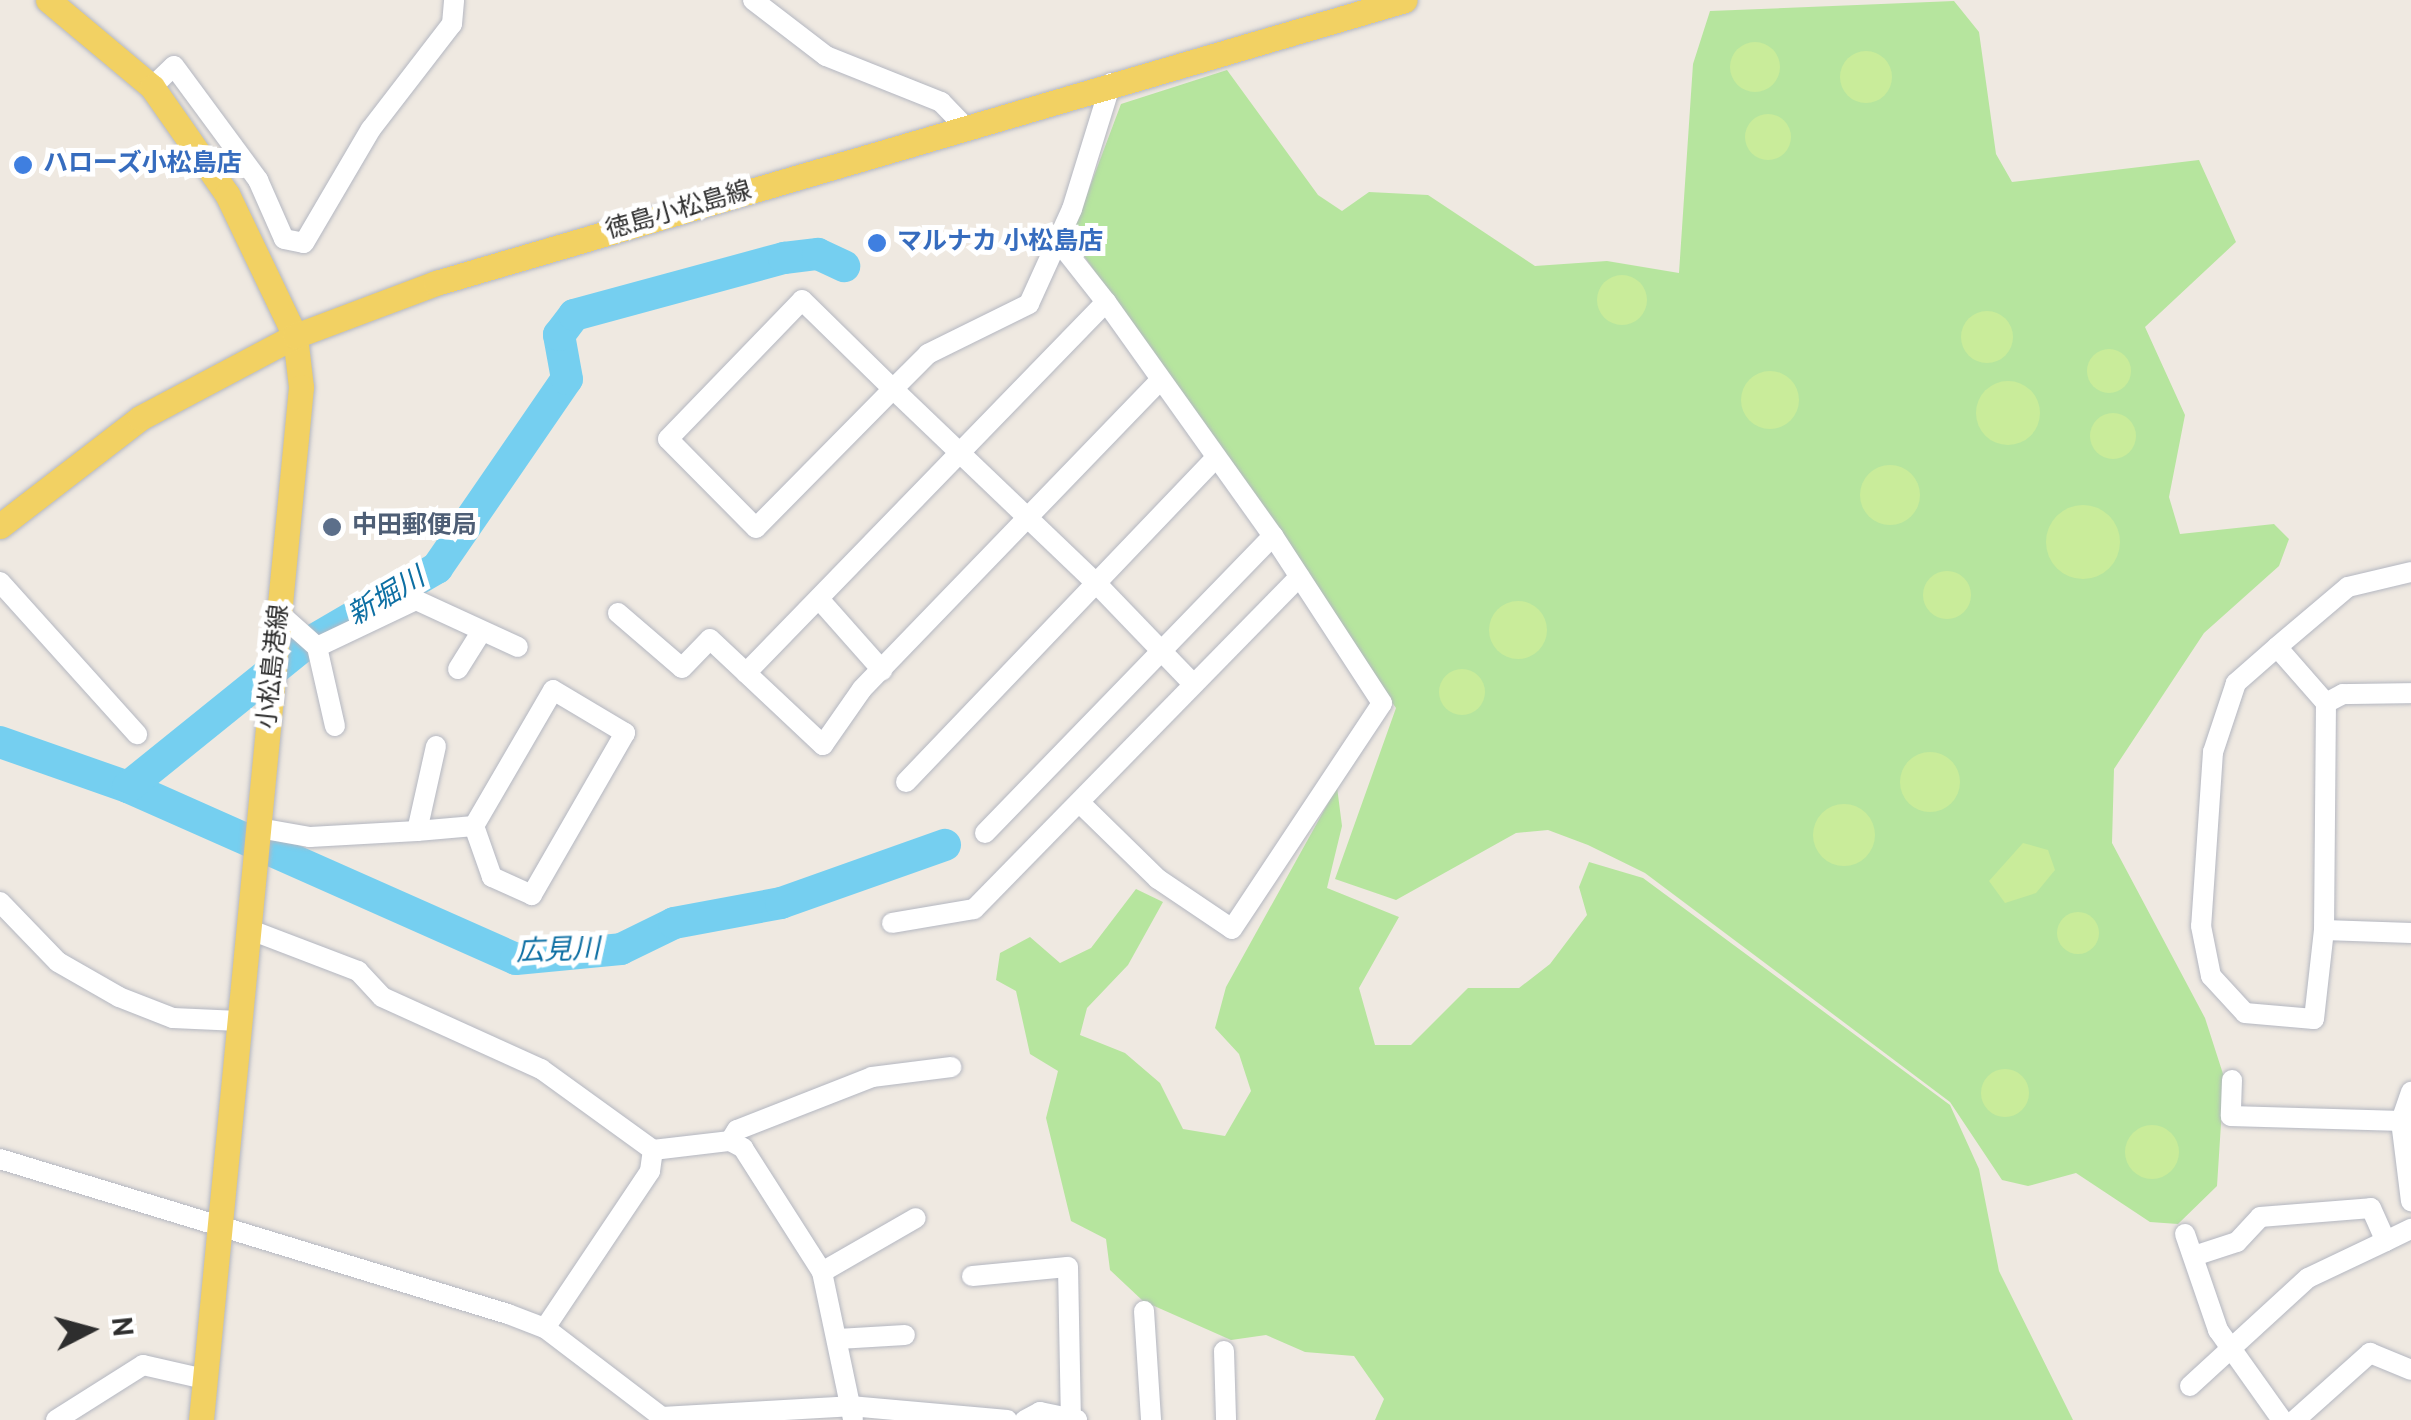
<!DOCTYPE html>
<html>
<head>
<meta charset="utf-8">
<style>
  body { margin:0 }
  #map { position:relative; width:2411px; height:1420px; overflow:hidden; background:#efe9e1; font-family:Overpass,"Noto Sans JP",sans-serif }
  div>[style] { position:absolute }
  .green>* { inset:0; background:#b6e59e }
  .pitch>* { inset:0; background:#c9ec9a }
  .round { border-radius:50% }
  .river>* { height:32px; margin:-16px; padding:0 16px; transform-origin:16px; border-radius:16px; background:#75cff0 }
  .roads { filter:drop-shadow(0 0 2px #b4b7c1) drop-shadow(0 0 2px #b4b7c1) }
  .minor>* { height:20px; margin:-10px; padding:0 10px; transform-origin:10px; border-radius:10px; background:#fff }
  .major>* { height:25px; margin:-12.5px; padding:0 12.5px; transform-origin:12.5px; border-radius:12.5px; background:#f2d163 }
  .dots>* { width:28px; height:28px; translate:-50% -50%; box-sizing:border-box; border:5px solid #fff; border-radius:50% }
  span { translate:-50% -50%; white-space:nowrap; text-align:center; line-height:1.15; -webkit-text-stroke:10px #fff; paint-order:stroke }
  .shop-label { font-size:25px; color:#366cbe; font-weight:700 }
  .left { translate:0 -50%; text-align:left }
  .street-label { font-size:25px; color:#2e2e2e }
  .service-label { font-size:25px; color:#4e5e75; font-weight:700 }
  .water-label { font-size:28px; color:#0d6fa3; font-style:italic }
  .north { position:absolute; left:40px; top:1280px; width:100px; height:100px; -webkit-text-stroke:8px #fff; paint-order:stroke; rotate:84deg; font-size:28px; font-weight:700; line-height:40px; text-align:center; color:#2e2e2e }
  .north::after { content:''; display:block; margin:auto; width:35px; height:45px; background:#2e2e2e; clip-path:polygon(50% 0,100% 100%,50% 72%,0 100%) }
</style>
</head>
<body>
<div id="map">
  <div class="green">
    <i style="clip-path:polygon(1954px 1px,1979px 32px,1996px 154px,2012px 182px,2199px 160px,2236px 242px,2145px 327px,2185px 415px,2169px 497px,2180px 534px,2274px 524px,2289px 539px,2279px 566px,2204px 633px,2114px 769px,2112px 843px,2205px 1018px,2224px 1077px,2217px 1186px,2178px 1224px,2150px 1222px,2076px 1173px,2028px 1186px,2002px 1180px,1950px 1102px,1645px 873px,1588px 845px,1548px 830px,1516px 833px,1396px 900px,1335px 879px,1396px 708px,1071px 237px,1121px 104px,1227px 70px,1318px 195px,1342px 211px,1369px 192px,1428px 195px,1535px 266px,1607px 261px,1679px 273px,1693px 64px,1710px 11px)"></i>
    <i style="clip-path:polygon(1337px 787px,1342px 826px,1327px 888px,1399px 917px,1359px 988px,1375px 1045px,1411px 1045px,1468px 988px,1519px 988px,1550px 964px,1587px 915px,1579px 887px,1589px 862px,1643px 878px,1950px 1105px,1979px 1169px,1999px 1271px,2073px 1420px,1375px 1420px,1384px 1399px,1354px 1356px,1305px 1352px,1266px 1335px,1231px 1340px,1143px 1301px,1110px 1270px,1106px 1239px,1071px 1221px,1046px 1118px,1058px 1071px,1030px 1054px,1016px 991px,996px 980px,1000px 953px,1030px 937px,1060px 963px,1091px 948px,1136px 889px,1163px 902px,1128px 965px,1087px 1008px,1080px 1035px,1125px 1053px,1160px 1083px,1183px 1129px,1225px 1136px,1251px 1091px,1239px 1054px,1215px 1028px,1226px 987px)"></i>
  </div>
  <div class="pitch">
    <i class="round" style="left:1730px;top:42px;width:50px;height:50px"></i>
    <i class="round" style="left:1840px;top:51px;width:52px;height:52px"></i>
    <i class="round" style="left:1745px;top:114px;width:46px;height:46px"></i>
    <i class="round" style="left:1597px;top:275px;width:50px;height:50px"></i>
    <i class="round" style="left:1961px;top:311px;width:52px;height:52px"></i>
    <i class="round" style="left:2087px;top:349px;width:44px;height:44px"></i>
    <i class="round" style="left:1741px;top:371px;width:58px;height:58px"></i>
    <i class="round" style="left:1976px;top:381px;width:64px;height:64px"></i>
    <i class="round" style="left:2090px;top:413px;width:46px;height:46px"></i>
    <i class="round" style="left:1860px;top:465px;width:60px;height:60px"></i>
    <i class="round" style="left:2046px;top:505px;width:74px;height:74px"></i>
    <i class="round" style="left:1923px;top:571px;width:48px;height:48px"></i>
    <i class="round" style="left:1489px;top:601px;width:58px;height:58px"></i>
    <i class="round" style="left:1439px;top:669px;width:46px;height:46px"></i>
    <i class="round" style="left:1900px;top:752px;width:60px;height:60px"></i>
    <i class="round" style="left:1813px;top:804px;width:62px;height:62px"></i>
    <i style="clip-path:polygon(2023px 843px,2048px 850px,2055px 870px,2036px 893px,2005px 903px,1989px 881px)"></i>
    <i class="round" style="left:2057px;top:912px;width:42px;height:42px"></i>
    <i class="round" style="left:1981px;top:1069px;width:48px;height:48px"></i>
    <i class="round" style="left:2125px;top:1125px;width:54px;height:54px"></i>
  </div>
  <div class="river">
    <i style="left:0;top:742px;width:136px;rotate:19.4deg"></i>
    <i style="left:128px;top:787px;width:424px;rotate:23.9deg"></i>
    <i style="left:516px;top:959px;width:105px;rotate:-5.4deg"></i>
    <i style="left:621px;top:949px;width:59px;rotate:-26.1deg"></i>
    <i style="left:674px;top:923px;width:109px;rotate:-10.6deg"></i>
    <i style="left:781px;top:903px;width:174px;rotate:-19.5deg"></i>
    <i style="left:128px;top:787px;width:221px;rotate:-38.9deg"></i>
    <i style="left:300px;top:648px;width:159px;rotate:-30.3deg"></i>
    <i style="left:437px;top:568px;width:229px;rotate:-55.5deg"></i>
    <i style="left:567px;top:379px;width:45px;rotate:-100.3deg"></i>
    <i style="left:559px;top:335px;width:25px;rotate:-53deg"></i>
    <i style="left:574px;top:315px;width:218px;rotate:-15.2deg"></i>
    <i style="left:784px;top:258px;width:34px;rotate:-7deg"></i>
    <i style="left:818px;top:254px;width:29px;rotate:25deg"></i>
  </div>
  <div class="roads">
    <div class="minor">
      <i style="left:753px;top:0;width:92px;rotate:37.5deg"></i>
      <i style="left:826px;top:56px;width:124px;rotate:21.8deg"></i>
      <i style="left:941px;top:102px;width:35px;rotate:46deg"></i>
      <i style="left:1111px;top:83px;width:132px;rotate:107.2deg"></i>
      <i style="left:1072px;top:209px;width:104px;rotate:114.4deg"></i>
      <i style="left:1029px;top:304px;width:113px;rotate:153.7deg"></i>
      <i style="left:928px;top:354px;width:49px;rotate:135deg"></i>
      <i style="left:893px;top:389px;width:195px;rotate:134.6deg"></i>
      <i style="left:756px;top:528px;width:125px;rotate:-134.7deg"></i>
      <i style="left:668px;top:439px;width:193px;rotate:-46deg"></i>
      <i style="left:802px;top:300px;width:127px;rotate:44.4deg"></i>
      <i style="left:893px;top:389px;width:279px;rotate:43.7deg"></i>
      <i style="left:1095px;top:582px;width:141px;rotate:46.1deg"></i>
      <i style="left:152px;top:87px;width:30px;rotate:-44deg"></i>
      <i style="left:174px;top:66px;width:142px;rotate:53.6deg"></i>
      <i style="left:258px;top:180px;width:64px;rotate:66.2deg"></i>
      <i style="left:284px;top:239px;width:20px;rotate:11deg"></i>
      <i style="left:304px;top:243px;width:132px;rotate:-59.6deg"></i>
      <i style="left:371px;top:129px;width:133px;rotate:-52.4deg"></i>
      <i style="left:452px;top:24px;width:24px;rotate:-85deg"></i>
      <i style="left:0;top:582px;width:205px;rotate:48deg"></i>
      <i style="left:820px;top:600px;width:94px;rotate:48.5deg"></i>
      <i style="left:618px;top:613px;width:84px;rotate:40.7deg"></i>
      <i style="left:682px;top:668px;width:40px;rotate:-46deg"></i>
      <i style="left:710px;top:639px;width:155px;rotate:43.2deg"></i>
      <i style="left:823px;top:745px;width:68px;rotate:-55.1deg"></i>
      <i style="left:862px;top:689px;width:429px;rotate:-46deg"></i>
      <i style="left:280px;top:614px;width:50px;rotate:41.7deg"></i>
      <i style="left:317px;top:647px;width:81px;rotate:77.2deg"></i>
      <i style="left:317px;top:647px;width:110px;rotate:-25.4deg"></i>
      <i style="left:416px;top:600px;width:112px;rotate:24.7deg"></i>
      <i style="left:2277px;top:647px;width:55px;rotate:138.7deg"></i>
      <i style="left:2236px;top:683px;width:73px;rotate:108.4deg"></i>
      <i style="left:2213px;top:752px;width:174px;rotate:93.9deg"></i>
      <i style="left:2201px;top:926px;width:51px;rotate:78.7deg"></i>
      <i style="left:2211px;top:976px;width:50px;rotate:47.4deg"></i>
      <i style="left:2245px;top:1013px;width:69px;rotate:5deg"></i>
      <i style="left:2314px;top:1019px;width:90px;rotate:-83.6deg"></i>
      <i style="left:2324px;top:930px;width:87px;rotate:2deg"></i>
      <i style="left:458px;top:669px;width:40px;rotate:-58deg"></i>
      <i style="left:746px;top:673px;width:517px;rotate:-45.86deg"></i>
      <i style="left:1106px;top:302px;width:78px;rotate:-128.2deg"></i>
      <i style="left:2326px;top:703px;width:74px;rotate:-131.2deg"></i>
      <i style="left:2277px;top:647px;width:93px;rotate:-40.2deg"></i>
      <i style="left:2348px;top:587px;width:65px;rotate:-13.4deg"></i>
      <i style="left:906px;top:782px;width:448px;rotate:-46.3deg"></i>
      <i style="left:1080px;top:803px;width:109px;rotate:44.3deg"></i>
      <i style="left:1158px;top:879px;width:89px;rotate:34deg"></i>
      <i style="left:1232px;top:929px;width:271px;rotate:-56.4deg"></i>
      <i style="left:1382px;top:703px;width:199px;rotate:-123.1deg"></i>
      <i style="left:259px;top:828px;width:52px;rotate:10deg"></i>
      <i style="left:310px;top:837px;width:107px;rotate:-3.2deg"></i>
      <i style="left:417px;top:831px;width:87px;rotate:-77.4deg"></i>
      <i style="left:417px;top:831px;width:57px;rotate:-5deg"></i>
      <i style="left:474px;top:826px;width:157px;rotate:-59.8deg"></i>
      <i style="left:553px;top:690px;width:84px;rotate:30.8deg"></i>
      <i style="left:625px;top:733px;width:187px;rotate:119.9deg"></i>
      <i style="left:532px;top:895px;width:44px;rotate:-155.8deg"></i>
      <i style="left:492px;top:877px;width:54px;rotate:-109.4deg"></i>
      <i style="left:985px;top:833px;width:414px;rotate:-45.9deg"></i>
      <i style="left:1273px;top:536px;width:287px;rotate:-125.5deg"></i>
      <i style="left:0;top:902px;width:83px;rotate:46deg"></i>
      <i style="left:58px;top:962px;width:70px;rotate:29.8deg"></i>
      <i style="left:119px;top:997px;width:58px;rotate:21.3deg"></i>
      <i style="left:173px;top:1018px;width:66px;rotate:2.6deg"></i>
      <i style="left:892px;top:923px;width:83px;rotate:-9.7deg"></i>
      <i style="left:974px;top:909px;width:465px;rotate:-45.6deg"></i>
      <i style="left:248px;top:929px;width:118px;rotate:20.9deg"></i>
      <i style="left:358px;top:971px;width:35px;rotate:47deg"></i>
      <i style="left:382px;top:997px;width:175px;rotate:24.4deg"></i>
      <i style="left:541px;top:1069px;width:138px;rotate:35.9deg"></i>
      <i style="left:653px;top:1150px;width:78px;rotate:-6.7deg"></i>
      <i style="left:730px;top:1141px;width:15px;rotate:28deg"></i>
      <i style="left:743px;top:1148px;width:147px;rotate:57.5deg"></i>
      <i style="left:822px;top:1272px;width:150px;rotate:78.1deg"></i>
      <i style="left:2324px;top:930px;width:227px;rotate:-89.5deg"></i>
      <i style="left:2326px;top:703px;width:19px;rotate:-28deg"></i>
      <i style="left:2343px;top:694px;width:68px;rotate:-0.8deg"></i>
      <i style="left:2232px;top:1080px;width:36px;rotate:92deg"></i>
      <i style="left:2231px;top:1116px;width:170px;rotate:1.7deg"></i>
      <i style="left:2401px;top:1121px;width:81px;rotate:82.9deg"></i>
      <i style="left:2401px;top:1121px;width:31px;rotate:-71deg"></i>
      <i style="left:730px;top:1141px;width:13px;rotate:-58deg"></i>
      <i style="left:737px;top:1130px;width:145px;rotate:-21.4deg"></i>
      <i style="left:872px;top:1077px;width:80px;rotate:-7.2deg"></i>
      <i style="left:0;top:1159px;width:531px;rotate:16.97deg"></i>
      <i style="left:508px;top:1314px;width:40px;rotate:21deg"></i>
      <i style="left:545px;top:1328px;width:147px;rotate:37.3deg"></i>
      <i style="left:662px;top:1417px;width:188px;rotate:-3.3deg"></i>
      <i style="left:850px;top:1406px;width:158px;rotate:5.1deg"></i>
      <i style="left:2185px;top:1234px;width:102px;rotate:71deg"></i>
      <i style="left:2218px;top:1330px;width:110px;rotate:54.6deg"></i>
      <i style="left:2194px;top:1256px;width:45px;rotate:-18deg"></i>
      <i style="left:2237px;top:1242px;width:34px;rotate:-47deg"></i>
      <i style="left:2260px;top:1217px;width:111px;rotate:-4.6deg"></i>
      <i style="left:2371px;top:1208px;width:36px;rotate:66deg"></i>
      <i style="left:2386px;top:1241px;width:28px;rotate:-26deg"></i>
      <i style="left:822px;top:1272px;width:108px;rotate:-29.9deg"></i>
      <i style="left:972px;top:1276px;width:96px;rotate:-5.4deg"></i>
      <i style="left:1068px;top:1267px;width:153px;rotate:88.9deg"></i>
      <i style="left:1144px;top:1311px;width:109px;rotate:86.3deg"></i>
      <i style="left:545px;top:1328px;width:189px;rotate:-56.2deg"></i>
      <i style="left:650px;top:1171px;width:21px;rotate:-82deg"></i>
      <i style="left:838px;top:1339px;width:67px;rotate:-3.4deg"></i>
      <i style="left:1224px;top:1351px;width:69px;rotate:88.3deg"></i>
      <i style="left:2190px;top:1386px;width:160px;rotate:-42.5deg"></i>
      <i style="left:2308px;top:1278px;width:86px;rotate:-25.4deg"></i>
      <i style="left:56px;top:1420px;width:103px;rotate:-32.3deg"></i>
      <i style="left:143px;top:1365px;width:63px;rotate:12.9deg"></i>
      <i style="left:1025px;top:1420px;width:17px;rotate:-28deg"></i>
      <i style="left:1040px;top:1412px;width:38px;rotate:12deg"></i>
      <i style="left:2295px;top:1420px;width:101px;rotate:-41.8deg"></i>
      <i style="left:2370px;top:1353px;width:44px;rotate:22.5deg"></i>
    </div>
    <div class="major">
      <i style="left:48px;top:0;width:136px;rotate:39.9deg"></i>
      <i style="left:152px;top:87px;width:131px;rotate:55deg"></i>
      <i style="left:227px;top:194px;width:157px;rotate:64.4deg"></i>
      <i style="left:295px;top:336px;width:51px;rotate:83.3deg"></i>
      <i style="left:301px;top:387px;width:1038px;rotate:95.53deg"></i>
      <i style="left:0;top:526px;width:177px;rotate:-37.6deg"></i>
      <i style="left:140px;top:418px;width:175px;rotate:-27.9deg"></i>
      <i style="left:295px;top:336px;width:151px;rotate:-20.6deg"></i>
      <i style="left:436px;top:283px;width:1009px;rotate:-16.28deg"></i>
    </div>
  </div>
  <div class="dots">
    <i style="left:23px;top:165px;background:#3f7fe0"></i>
    <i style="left:877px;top:243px;background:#3f7fe0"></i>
    <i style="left:332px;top:527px;background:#5c6f8a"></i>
  </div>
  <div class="shop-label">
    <span class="left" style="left:43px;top:165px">ハローズ小松島店</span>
    <span class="left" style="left:897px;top:243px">マルナカ 小松島店</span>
  </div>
  <div class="street-label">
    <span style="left:679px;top:212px;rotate:-16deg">徳島小松島線</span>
    <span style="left:275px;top:667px;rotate:-84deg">小松島港線</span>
  </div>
  <div class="service-label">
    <span class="left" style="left:352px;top:527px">中田郵便局</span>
  </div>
  <div class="water-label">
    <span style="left:387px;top:598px;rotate:-31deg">新堀川</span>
    <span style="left:558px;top:952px;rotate:-2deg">広見川</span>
  </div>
  <div class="north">N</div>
</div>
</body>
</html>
